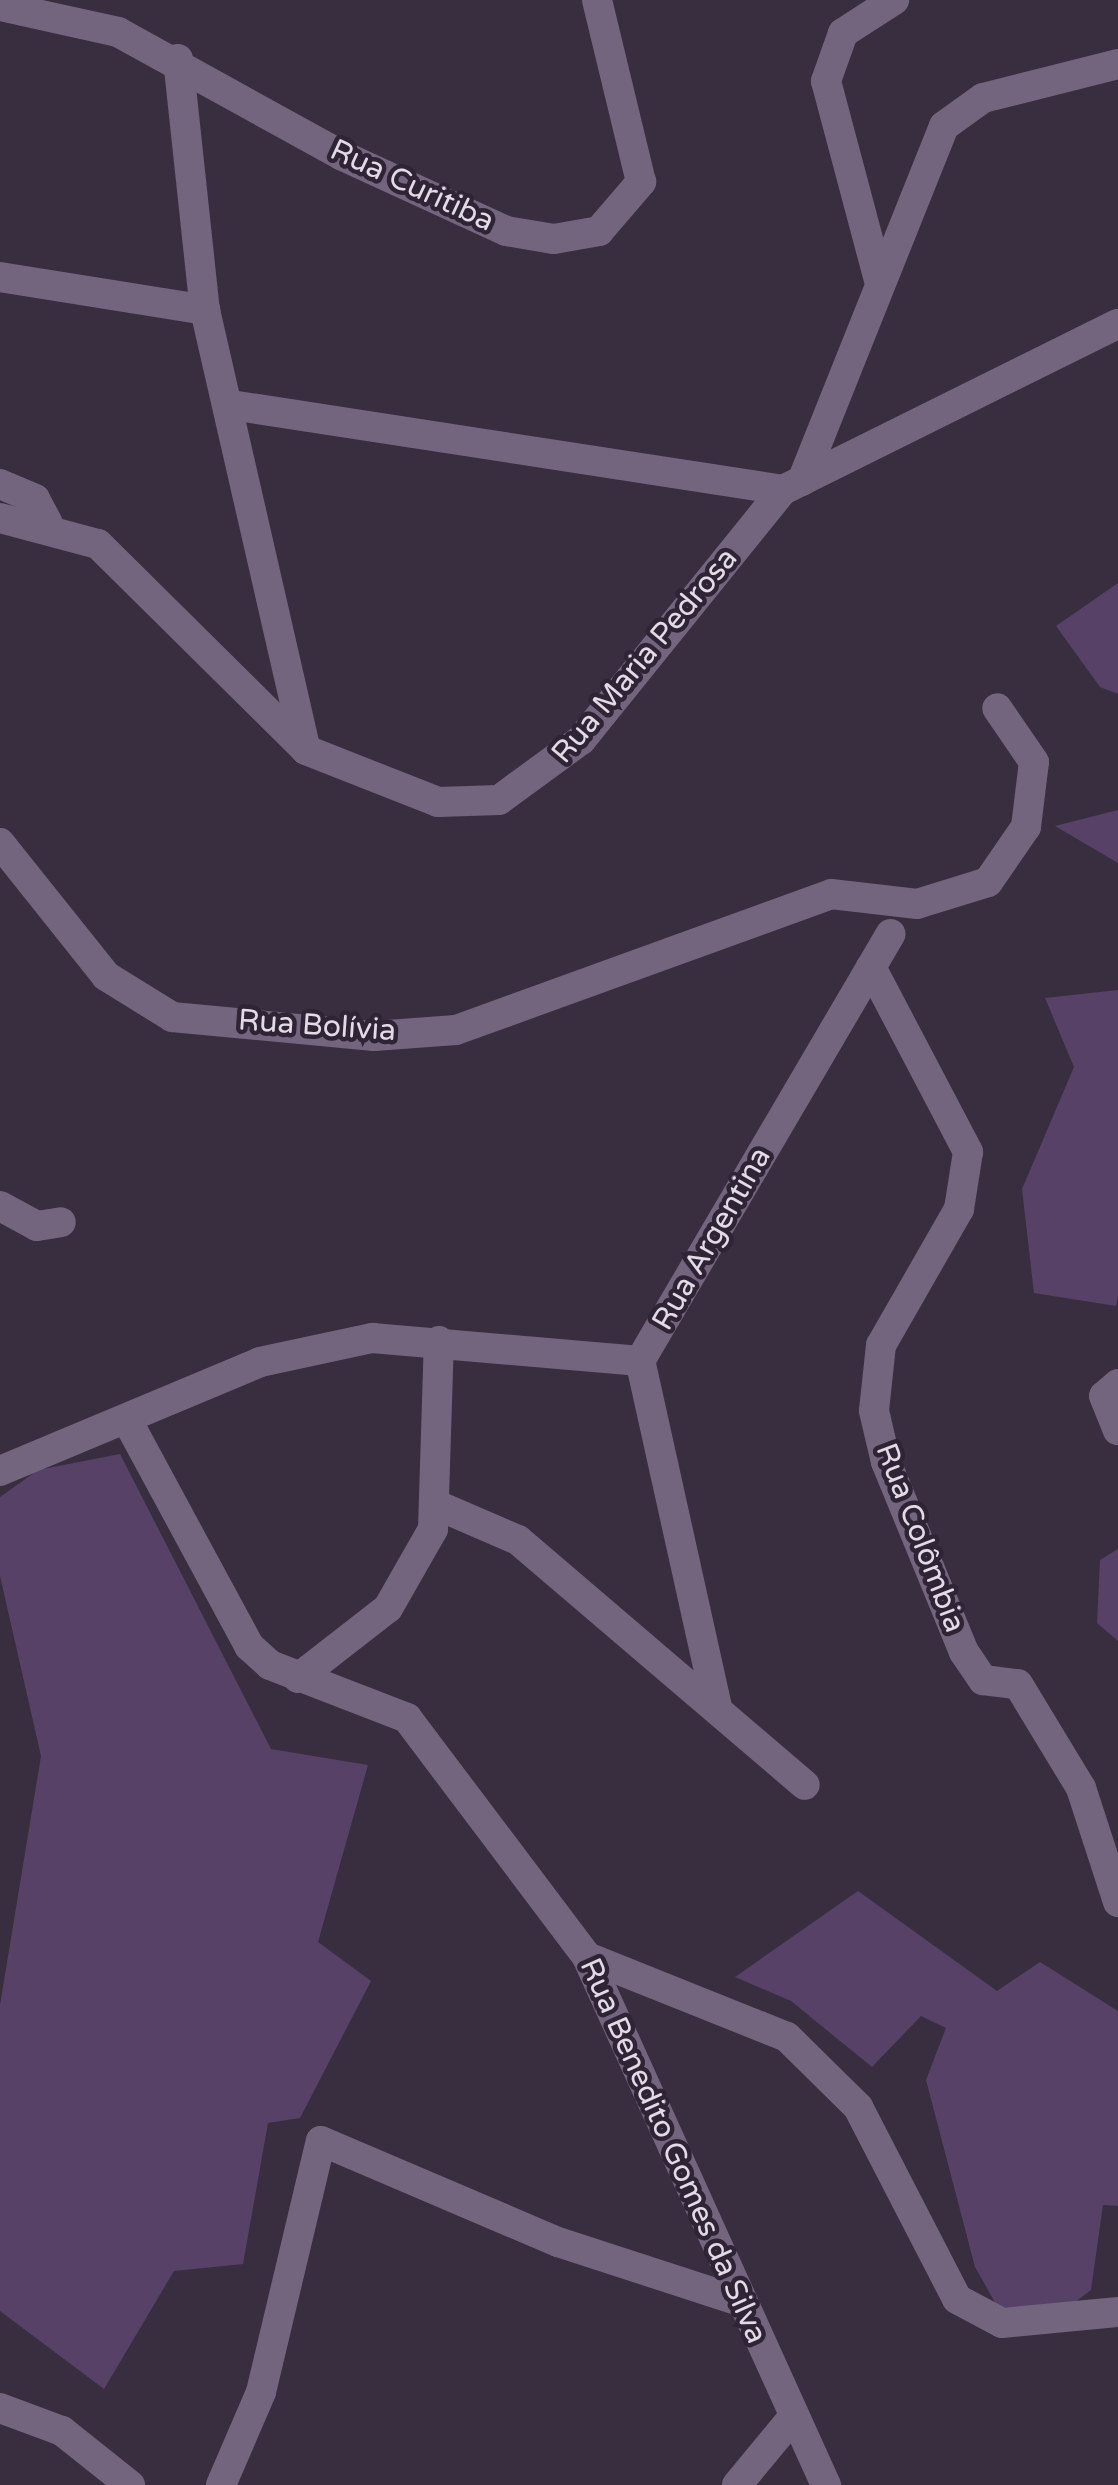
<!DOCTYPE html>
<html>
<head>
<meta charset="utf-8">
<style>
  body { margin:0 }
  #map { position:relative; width:1118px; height:2485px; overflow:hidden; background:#392e40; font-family:"Varela Round",sans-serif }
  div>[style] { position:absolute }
  .green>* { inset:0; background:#574166 }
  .minor>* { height:30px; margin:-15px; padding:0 15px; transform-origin:15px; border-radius:15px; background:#74657f }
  span { translate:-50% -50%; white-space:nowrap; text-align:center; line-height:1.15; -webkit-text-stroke:9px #2e2436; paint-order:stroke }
  .street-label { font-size:30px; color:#e2dbe7 }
</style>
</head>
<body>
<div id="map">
  <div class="green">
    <i style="clip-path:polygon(1118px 583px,1118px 694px,1100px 687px,1056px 626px)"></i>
    <i style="clip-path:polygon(1118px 810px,1118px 863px,1055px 826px)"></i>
    <i style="clip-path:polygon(1118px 990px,1118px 1296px,1116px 1306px,1034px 1293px,1022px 1189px,1074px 1067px,1045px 998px)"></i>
    <i style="clip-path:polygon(120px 1454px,271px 1749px,368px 1765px,318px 1942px,371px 1981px,300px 2118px,268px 2123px,243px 2264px,174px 2271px,104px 2389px,0 2311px,0 2005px,41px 1756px,0 1576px,0 1497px,38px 1470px)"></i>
    <i style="clip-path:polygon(1118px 1549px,1118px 1641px,1097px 1623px,1100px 1560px)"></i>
    <i style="clip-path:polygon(858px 1891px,997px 1991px,1040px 1962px,1118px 2011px,1118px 2206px,1103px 2205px,1091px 2290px,1057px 2316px,997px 2306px,975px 2267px,926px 2080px,946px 2028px,921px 2016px,872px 2067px,791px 2001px,735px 1977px)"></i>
  </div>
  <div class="minor">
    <i style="left:0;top:6px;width:121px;rotate:12.4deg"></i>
    <i style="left:118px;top:32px;width:255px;rotate:28.9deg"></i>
    <i style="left:341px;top:155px;width:182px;rotate:24.7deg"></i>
    <i style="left:506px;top:231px;width:49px;rotate:9.5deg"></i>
    <i style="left:554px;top:239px;width:46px;rotate:-10.1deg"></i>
    <i style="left:599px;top:231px;width:65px;rotate:-49.4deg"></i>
    <i style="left:641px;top:182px;width:187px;rotate:-103.6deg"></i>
    <i style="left:178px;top:59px;width:252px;rotate:83.9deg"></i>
    <i style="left:205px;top:310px;width:451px;rotate:77.1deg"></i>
    <i style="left:0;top:277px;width:208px;rotate:9.1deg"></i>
    <i style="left:880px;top:284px;width:210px;rotate:-104.9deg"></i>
    <i style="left:826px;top:81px;width:51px;rotate:-70.5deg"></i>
    <i style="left:843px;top:33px;width:61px;rotate:-32.9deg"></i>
    <i style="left:231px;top:405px;width:559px;rotate:8.75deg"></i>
    <i style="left:802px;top:481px;width:382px;rotate:-68.2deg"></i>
    <i style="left:944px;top:126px;width:48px;rotate:-35.7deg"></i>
    <i style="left:983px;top:98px;width:139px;rotate:-14.1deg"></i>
    <i style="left:0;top:484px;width:38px;rotate:23deg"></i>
    <i style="left:35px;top:499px;width:27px;rotate:62deg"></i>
    <i style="left:0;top:518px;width:101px;rotate:14.9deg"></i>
    <i style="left:98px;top:544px;width:293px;rotate:44.7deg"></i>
    <i style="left:306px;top:750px;width:142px;rotate:21.5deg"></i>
    <i style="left:438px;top:802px;width:61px;rotate:-1.9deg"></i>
    <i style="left:499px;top:800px;width:102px;rotate:-36.2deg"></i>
    <i style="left:581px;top:740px;width:321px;rotate:-51.1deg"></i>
    <i style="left:783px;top:490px;width:374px;rotate:-26.4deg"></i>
    <i style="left:0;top:843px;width:170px;rotate:51.4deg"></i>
    <i style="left:106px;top:976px;width:78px;rotate:31.8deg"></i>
    <i style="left:172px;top:1017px;width:203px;rotate:5.4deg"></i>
    <i style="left:374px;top:1036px;width:82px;rotate:-4.2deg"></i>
    <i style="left:456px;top:1030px;width:399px;rotate:-19.9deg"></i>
    <i style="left:831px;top:894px;width:87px;rotate:6.6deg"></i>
    <i style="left:917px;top:904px;width:74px;rotate:-17.2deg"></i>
    <i style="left:988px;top:882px;width:67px;rotate:-55.4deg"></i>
    <i style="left:1026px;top:827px;width:65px;rotate:-83deg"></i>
    <i style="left:1034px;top:762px;width:65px;rotate:-124.4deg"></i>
    <i style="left:871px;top:967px;width:209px;rotate:62.3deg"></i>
    <i style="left:968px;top:1152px;width:58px;rotate:99deg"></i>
    <i style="left:959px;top:1209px;width:157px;rotate:119.8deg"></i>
    <i style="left:881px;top:1345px;width:66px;rotate:96.1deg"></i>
    <i style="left:874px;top:1411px;width:52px;rotate:76.8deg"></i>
    <i style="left:886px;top:1462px;width:205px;rotate:67.7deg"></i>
    <i style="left:964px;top:1652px;width:34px;rotate:56deg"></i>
    <i style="left:983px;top:1680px;width:35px;rotate:7deg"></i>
    <i style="left:1018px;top:1684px;width:122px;rotate:58.8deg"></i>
    <i style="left:1081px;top:1788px;width:120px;rotate:72deg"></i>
    <i style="left:0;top:1206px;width:42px;rotate:28.4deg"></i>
    <i style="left:37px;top:1226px;width:24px;rotate:-9deg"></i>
    <i style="left:1118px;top:1384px;width:18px;rotate:139deg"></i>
    <i style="left:1104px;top:1396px;width:37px;rotate:68deg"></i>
    <i style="left:127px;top:1420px;width:257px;rotate:61.6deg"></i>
    <i style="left:249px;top:1646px;width:28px;rotate:42deg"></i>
    <i style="left:270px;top:1665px;width:147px;rotate:21.1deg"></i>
    <i style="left:407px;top:1718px;width:299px;rotate:53deg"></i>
    <i style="left:587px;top:1957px;width:580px;rotate:65.65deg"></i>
    <i style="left:0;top:1471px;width:282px;rotate:-22.7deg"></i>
    <i style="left:260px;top:1362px;width:115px;rotate:-12.1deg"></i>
    <i style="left:372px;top:1338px;width:269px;rotate:4.9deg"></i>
    <i style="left:439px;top:1506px;width:86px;rotate:23.3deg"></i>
    <i style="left:518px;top:1540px;width:377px;rotate:40.5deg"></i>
    <i style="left:298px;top:1678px;width:114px;rotate:-37.9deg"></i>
    <i style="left:388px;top:1608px;width:91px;rotate:-60.3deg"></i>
    <i style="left:433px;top:1529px;width:188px;rotate:-88.2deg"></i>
    <i style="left:717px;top:1707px;width:354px;rotate:-102.5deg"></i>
    <i style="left:640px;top:1361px;width:495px;rotate:-59.6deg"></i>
    <i style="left:587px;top:1957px;width:215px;rotate:21.8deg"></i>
    <i style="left:787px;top:2037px;width:100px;rotate:44.6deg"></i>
    <i style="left:858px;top:2107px;width:216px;rotate:62.7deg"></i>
    <i style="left:957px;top:2299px;width:51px;rotate:28.1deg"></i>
    <i style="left:1002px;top:2323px;width:117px;rotate:-5.4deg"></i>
    <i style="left:0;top:2408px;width:66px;rotate:20.4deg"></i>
    <i style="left:62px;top:2431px;width:87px;rotate:38.5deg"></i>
    <i style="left:221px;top:2485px;width:101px;rotate:-66.7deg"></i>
    <i style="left:261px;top:2392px;width:258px;rotate:-76.6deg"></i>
    <i style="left:321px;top:2141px;width:258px;rotate:23.1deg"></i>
    <i style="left:558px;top:2242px;width:194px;rotate:18deg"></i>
    <i style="left:737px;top:2485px;width:89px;rotate:-50.4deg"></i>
  </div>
  <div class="street-label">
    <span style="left:412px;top:186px;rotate:25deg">Rua Curitiba</span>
    <span style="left:645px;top:656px;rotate:-50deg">Rua Maria Pedrosa</span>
    <span style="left:317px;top:1026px;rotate:4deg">Rua Bolívia</span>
    <span style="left:712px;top:1239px;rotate:-60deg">Rua Argentina</span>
    <span style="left:920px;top:1538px;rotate:69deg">Rua Colômbia</span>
    <span style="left:673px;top:2151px;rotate:66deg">Rua Benedito Gomes da Silva</span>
  </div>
</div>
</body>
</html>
